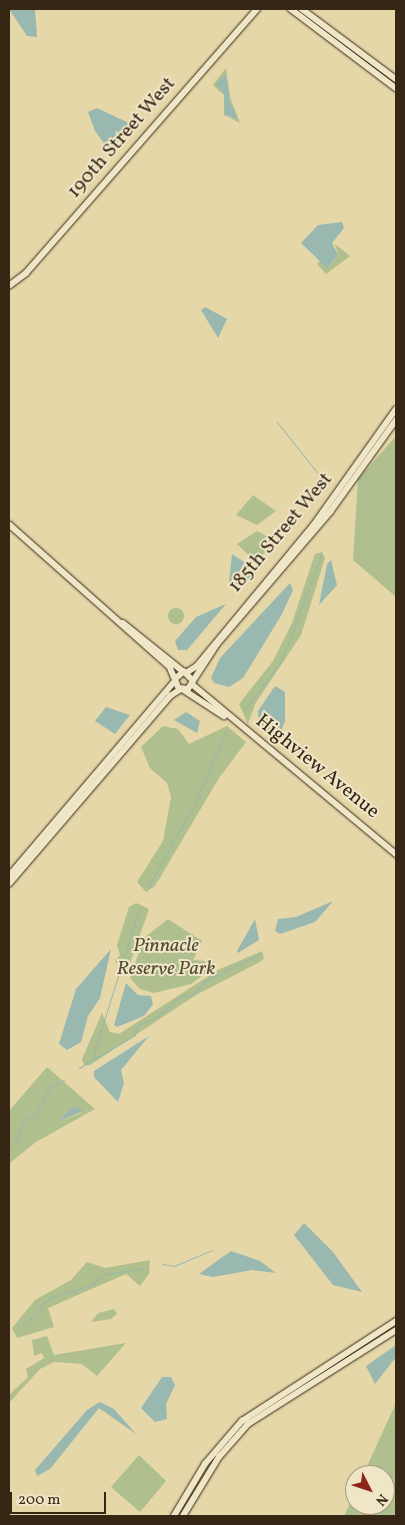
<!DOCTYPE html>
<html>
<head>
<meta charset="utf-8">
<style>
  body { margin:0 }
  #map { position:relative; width:405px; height:1525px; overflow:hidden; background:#e6d7a9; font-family:Vollkorn,serif }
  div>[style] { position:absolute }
  .green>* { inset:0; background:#afbf8d }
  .round { border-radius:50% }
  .water>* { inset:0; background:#98b8b0 }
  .stream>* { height:1px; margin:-0.5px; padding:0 0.5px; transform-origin:0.5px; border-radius:0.5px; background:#98b8b0 }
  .roads { filter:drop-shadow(0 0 1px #362715) drop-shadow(0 0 1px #362715) }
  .secondary>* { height:5.5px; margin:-2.75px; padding:0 2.75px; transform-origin:2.75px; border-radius:2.75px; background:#efe5c7 }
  span { translate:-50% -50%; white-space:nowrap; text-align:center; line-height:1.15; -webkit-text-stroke:4px #efe5c7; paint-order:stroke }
  .street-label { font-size:20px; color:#362715 }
  .park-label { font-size:20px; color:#544d33; font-style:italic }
  .frame { position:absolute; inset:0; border:10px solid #362715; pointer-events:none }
  .north { position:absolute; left:345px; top:1465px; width:50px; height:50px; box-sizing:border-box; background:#efe5c7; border:1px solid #a59980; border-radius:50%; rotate:131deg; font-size:14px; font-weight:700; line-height:20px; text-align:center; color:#362715 }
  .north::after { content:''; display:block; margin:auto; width:18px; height:22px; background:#8f2418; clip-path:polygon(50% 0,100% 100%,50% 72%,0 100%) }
  .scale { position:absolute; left:10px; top:1492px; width:96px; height:22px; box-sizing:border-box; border:2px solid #362715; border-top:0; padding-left:6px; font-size:15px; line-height:18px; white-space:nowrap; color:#362715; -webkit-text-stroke:4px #efe5c7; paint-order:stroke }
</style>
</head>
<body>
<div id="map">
  <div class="green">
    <i style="clip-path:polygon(evenodd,226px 68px,230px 97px,240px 123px,224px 115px,224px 96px,213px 85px,226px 68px,227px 74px,227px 91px,237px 120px,226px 116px,225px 98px,217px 86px,227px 74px)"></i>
    <i style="clip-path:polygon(335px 244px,350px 256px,326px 274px,317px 264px,321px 260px,329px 266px,338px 255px)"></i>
    <i style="clip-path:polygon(396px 436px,396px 597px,353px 560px,358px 479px)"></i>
    <i style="clip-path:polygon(253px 495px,276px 511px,257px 525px,236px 515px)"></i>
    <i style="clip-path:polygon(257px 531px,277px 542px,255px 561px,237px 544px)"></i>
    <i style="clip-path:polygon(322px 552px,325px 558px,301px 635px,255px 704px,248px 724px,239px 704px,273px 661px,292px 623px,315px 554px)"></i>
    <i class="round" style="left:168px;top:608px;width:16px;height:16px"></i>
    <i style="clip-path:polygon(163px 726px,178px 729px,189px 744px,227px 726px,246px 742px,219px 778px,155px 886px,146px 892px,137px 882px,163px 841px,171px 797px,167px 783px,150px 768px,141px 747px)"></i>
    <i style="clip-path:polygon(136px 903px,149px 909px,127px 972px,115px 962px,120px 955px,117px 945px,129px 907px)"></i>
    <i style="clip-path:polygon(168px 919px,202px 941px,193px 960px,214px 962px,214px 967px,191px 984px,154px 993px,140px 989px,130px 978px,144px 938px)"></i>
    <i style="clip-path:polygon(262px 951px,264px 959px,258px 963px,196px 995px,90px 1065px,84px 1065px,82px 1059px,102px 1013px,110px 1032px,119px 1034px,218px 970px)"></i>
    <i style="clip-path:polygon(evenodd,47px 1067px,95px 1109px,36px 1142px,9px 1164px,9px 1111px,47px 1067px,76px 1106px,81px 1113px,58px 1122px,68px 1111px,76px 1106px)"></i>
    <i style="clip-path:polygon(150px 1260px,149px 1274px,140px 1286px,126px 1274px,48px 1308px,54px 1327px,17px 1338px,12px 1328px,35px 1300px,71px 1280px,87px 1262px,105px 1268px)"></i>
    <i style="clip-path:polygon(114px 1309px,117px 1314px,111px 1319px,91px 1322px,98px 1313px)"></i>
    <i style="clip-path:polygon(47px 1336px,54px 1355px,126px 1343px,97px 1376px,82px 1364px,54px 1362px,40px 1369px,9px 1403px,9px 1395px,28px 1377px,26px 1369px,44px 1358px,42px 1353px,34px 1356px,32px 1340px)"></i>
    <i style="clip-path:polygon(396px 1403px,396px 1516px,344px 1516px,355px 1493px,355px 1505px,385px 1505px,385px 1475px,363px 1475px)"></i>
    <i style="clip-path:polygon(139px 1455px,166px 1481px,140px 1512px,111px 1487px)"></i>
  </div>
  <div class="water">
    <i style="clip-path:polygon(9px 9px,35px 9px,37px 37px,27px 36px)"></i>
    <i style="clip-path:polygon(226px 73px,230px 101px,238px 120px,225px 115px,224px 95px,216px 85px)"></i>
    <i style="clip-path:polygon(97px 108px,131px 124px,114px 147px,106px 146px,95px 131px,88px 112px)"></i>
    <i style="clip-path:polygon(342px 222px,344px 228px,332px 243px,338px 255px,327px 268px,301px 243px,318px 225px)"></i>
    <i style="clip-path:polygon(205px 307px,227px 319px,218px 338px,201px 310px)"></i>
    <i style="clip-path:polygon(232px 554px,257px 571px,238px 592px,229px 584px)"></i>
    <i style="clip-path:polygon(331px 560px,337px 585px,319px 605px,327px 564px)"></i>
    <i style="clip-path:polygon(290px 583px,293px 590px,282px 614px,243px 678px,229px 687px,214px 683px,211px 678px,220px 658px)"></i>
    <i style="clip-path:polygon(226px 604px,187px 650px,178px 650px,175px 641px,196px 617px)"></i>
    <i style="clip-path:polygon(275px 686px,285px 692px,285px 721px,278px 739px,259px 725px,258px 711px)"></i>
    <i style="clip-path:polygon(106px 707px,130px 715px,115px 734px,95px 721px)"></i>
    <i style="clip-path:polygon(186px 712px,200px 721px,197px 733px,174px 720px)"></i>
    <i style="clip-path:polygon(333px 901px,315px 922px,280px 934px,275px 931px,278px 919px,296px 917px)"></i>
    <i style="clip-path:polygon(255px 919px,259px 940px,238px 953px,237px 951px)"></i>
    <i style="clip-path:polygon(111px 949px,100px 998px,88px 1016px,81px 1042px,67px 1050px,59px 1044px,76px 989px)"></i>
    <i style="clip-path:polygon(126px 983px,138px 995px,151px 996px,153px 1004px,144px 1016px,117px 1027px,114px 1025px)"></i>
    <i style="clip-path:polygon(149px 1036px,121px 1070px,124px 1083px,118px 1102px,94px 1077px,94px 1071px)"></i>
    <i style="clip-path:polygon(76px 1106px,83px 1111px,58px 1122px,68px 1111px)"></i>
    <i style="clip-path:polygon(304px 1223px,333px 1252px,362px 1292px,333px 1285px,294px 1235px)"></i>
    <i style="clip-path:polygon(231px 1251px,260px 1261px,276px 1273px,252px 1270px,213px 1277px,199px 1274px)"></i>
    <i style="clip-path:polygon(396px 1345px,396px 1357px,375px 1384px,366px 1366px)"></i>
    <i style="clip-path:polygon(162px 1377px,171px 1377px,175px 1385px,166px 1404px,167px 1419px,155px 1422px,141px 1408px)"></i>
    <i style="clip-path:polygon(100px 1402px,114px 1409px,136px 1434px,99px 1408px,50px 1469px,37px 1476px,35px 1470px,87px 1410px)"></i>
  </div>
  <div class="stream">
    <i style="left:277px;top:422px;width:69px;rotate:51.5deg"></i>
    <i style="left:320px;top:476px;width:11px;rotate:75deg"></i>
    <i style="left:244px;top:710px;width:61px;rotate:-52.4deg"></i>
    <i style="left:281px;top:662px;width:116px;rotate:-69.4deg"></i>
    <i style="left:148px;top:887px;width:92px;rotate:-60.6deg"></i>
    <i style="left:193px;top:807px;width:82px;rotate:-66.3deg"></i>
    <i style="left:92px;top:1059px;width:160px;rotate:-72.6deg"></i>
    <i style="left:79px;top:1068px;width:65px;rotate:-30.5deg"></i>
    <i style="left:135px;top:1035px;width:10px;rotate:-73deg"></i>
    <i style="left:138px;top:1025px;width:20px;rotate:-24deg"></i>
    <i style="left:156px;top:1017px;width:33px;rotate:-39deg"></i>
    <i style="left:182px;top:996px;width:12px;rotate:-9deg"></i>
    <i style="left:194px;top:994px;width:15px;rotate:-53deg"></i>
    <i style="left:203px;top:982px;width:66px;rotate:-26.2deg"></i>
    <i style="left:9px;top:1145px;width:9px;rotate:-27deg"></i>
    <i style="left:17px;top:1141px;width:19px;rotate:-74deg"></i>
    <i style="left:22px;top:1123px;width:19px;rotate:-36deg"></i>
    <i style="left:37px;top:1112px;width:27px;rotate:-63deg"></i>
    <i style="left:49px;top:1088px;width:17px;rotate:-28deg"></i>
    <i style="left:162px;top:1264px;width:12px;rotate:9deg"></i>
    <i style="left:174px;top:1266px;width:41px;rotate:-22.8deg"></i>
    <i style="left:19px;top:1330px;width:44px;rotate:-46.8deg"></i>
    <i style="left:49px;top:1298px;width:41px;rotate:-17.1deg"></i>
    <i style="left:88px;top:1286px;width:22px;rotate:-34deg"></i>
    <i style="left:106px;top:1274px;width:37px;rotate:-8deg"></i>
  </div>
  <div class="roads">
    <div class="secondary">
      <i style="left:291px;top:9px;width:131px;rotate:37deg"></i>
      <i style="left:302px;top:9px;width:117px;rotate:36.7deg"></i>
      <i style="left:9px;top:286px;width:21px;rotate:-37deg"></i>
      <i style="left:26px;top:273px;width:351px;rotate:-48.8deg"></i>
      <i style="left:9px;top:524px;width:215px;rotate:41.6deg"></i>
      <i style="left:170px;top:667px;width:23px;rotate:67deg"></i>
      <i style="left:179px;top:688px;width:9px;rotate:6deg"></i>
      <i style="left:188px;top:689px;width:9px;rotate:-58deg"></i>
      <i style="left:193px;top:681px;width:13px;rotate:-135deg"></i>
      <i style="left:184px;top:672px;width:11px;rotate:139deg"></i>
      <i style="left:123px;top:623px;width:78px;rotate:38.8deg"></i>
      <i style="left:186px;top:673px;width:13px;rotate:-32deg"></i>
      <i style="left:197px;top:666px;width:182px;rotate:-50.4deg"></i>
      <i style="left:313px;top:526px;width:143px;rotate:-54.6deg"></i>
      <i style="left:193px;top:681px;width:44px;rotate:-57deg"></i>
      <i style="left:217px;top:644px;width:174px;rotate:-49.4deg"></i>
      <i style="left:330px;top:512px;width:113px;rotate:-54.3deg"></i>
      <i style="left:192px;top:684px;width:266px;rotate:39.8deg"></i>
      <i style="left:184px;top:690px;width:48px;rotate:33deg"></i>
      <i style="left:9px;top:876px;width:256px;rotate:-49.6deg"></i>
      <i style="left:9px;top:884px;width:248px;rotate:-49.4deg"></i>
      <i style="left:170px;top:696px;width:13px;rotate:-32deg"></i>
      <i style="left:174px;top:1516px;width:61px;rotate:-59.2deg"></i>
      <i style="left:205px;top:1464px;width:57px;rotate:-49.3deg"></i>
      <i style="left:242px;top:1421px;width:184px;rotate:-33deg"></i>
      <i style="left:183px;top:1516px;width:69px;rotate:-58.6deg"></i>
      <i style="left:219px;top:1457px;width:44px;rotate:-48.7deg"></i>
      <i style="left:248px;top:1424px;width:175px;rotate:-32.4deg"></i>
    </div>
  </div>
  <div class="street-label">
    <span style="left:122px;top:138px;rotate:-49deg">190th Street West</span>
    <span style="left:281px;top:533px;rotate:-50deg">185th Street West</span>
    <span style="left:317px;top:767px;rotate:39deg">Highview Avenue</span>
  </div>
  <div class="park-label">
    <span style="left:166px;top:958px">Pinnacle<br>Reserve Park</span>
  </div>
  <div class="frame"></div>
  <div class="north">N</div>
  <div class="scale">200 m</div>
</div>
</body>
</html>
